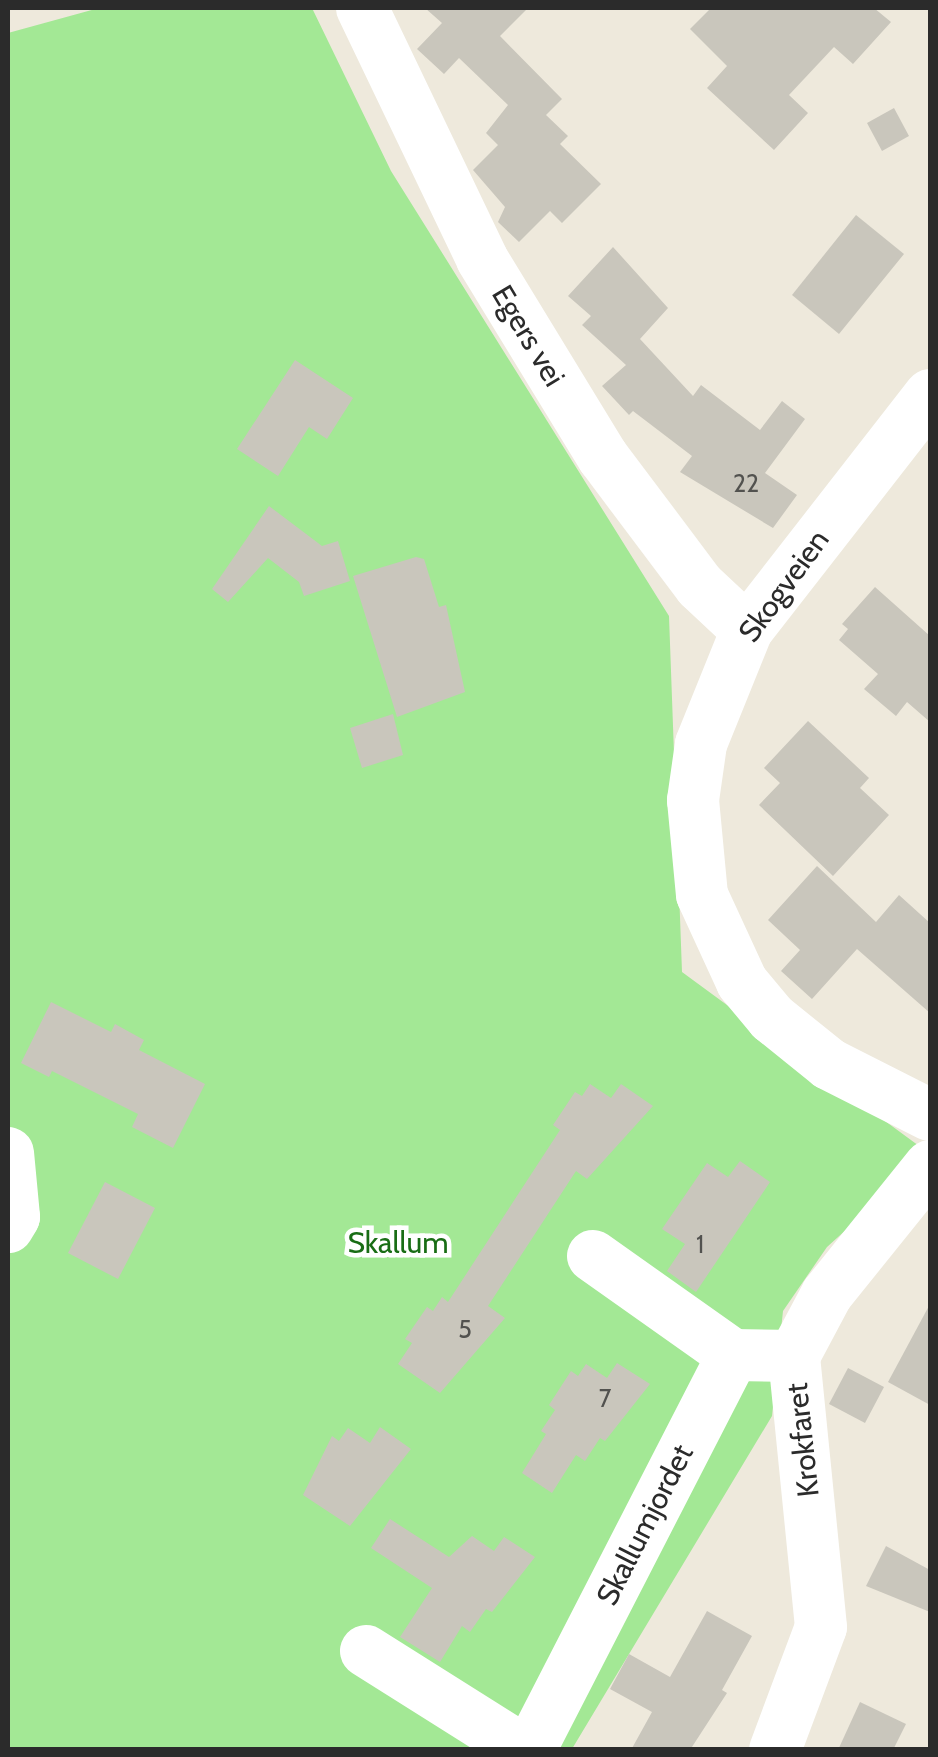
<!DOCTYPE html>
<html>
<head>
<meta charset="utf-8">
<style>
  body { margin:0 }
  #map { position:relative; width:938px; height:1757px; overflow:hidden; background:#eee9dc; font-family:Cabin,sans-serif }
  div>[style] { position:absolute }
  .green>* { inset:0; background:#a3e895 }
  .building>* { inset:0; background:#c9c6bc }
  .minor>* { height:52px; margin:-26px; padding:0 26px; transform-origin:26px; border-radius:26px; background:#fff }
  span { translate:-50% -50%; white-space:nowrap; text-align:center; line-height:1.15; -webkit-text-stroke:9px #fff; paint-order:stroke }
  .number-label { font-size:25px; color:#52524f }
  .number-label span { -webkit-text-stroke-width:0 }
  .street-label { font-size:30px; color:#2b2b2b }
  .park-label { font-size:30px; color:#196d15 }
  .frame { position:absolute; inset:0; border:10px solid #2b2b2b; pointer-events:none }
</style>
</head>
<body>
<div id="map">
  <div class="green">
    <i style="clip-path:polygon(99px 8px,312px 8px,391px 171px,669px 616px,682px 972px,930px 1154px,827px 1247px,783px 1311px,772px 1416px,572px 1749px,8px 1749px,8px 33px)"></i>
  </div>
  <div class="building">
    <i style="clip-path:polygon(425px 8px,528px 8px,500px 36px,562px 99px,546px 115px,568px 136px,560px 144px,601px 184px,562px 223px,550px 211px,519px 242px,498px 222px,505px 207px,473px 170px,498px 145px,486px 133px,508px 105px,459px 58px,444px 74px,417px 49px,442px 23px)"></i>
    <i style="clip-path:polygon(711px 8px,874px 8px,891px 22px,853px 64px,834px 47px,789px 95px,808px 113px,774px 150px,707px 88px,727px 66px,690px 29px)"></i>
    <i style="clip-path:polygon(894px 108px,909px 136px,882px 151px,867px 123px)"></i>
    <i style="clip-path:polygon(856px 215px,904px 254px,839px 334px,792px 295px)"></i>
    <i style="clip-path:polygon(613px 247px,668px 308px,640px 339px,693px 396px,701px 385px,760px 430px,782px 401px,805px 419px,765px 473px,797px 495px,773px 528px,680px 472px,692px 456px,633px 411px,629px 415px,602px 386px,626px 365px,582px 325px,591px 316px,568px 296px)"></i>
    <i style="clip-path:polygon(295px 360px,353px 398px,327px 439px,309px 427px,278px 476px,237px 449px)"></i>
    <i style="clip-path:polygon(269px 506px,322px 546px,338px 541px,350px 581px,304px 596px,299px 582px,268px 558px,228px 602px,212px 589px)"></i>
    <i style="clip-path:polygon(416px 557px,424px 559px,439px 607px,446px 605px,465px 692px,397px 717px,353px 576px)"></i>
    <i style="clip-path:polygon(875px 587px,930px 636px,930px 722px,907px 702px,896px 716px,864px 689px,878px 674px,839px 640px,848px 629px,842px 624px)"></i>
    <i style="clip-path:polygon(393px 714px,403px 755px,362px 768px,350px 728px)"></i>
    <i style="clip-path:polygon(808px 721px,869px 778px,860px 788px,889px 815px,833px 876px,759px 805px,780px 783px,764px 768px)"></i>
    <i style="clip-path:polygon(817px 866px,876px 922px,899px 895px,930px 923px,930px 1013px,857px 949px,812px 999px,781px 971px,800px 950px,768px 920px)"></i>
    <i style="clip-path:polygon(51px 1002px,111px 1032px,115px 1024px,144px 1040px,139px 1050px,205px 1084px,173px 1148px,132px 1127px,138px 1114px,52px 1071px,49px 1077px,21px 1063px)"></i>
    <i style="clip-path:polygon(590px 1084px,611px 1098px,621px 1084px,653px 1106px,587px 1179px,576px 1171px,488px 1306px,505px 1318px,440px 1393px,398px 1364px,412px 1343px,405px 1339px,427px 1307px,433px 1311px,442px 1297px,448px 1302px,560px 1130px,553px 1125px,575px 1092px,582px 1096px)"></i>
    <i style="clip-path:polygon(740px 1161px,770px 1182px,696px 1292px,667px 1271px,685px 1244px,662px 1229px,707px 1163px,728px 1177px)"></i>
    <i style="clip-path:polygon(105px 1182px,155px 1208px,118px 1279px,68px 1253px)"></i>
    <i style="clip-path:polygon(930px 1304px,930px 1405px,888px 1382px)"></i>
    <i style="clip-path:polygon(617px 1363px,650px 1384px,605px 1441px,600px 1438px,585px 1461px,576px 1455px,552px 1493px,522px 1473px,546px 1434px,541px 1431px,555px 1410px,549px 1405px,571px 1371px,578px 1376px,586px 1364px,607px 1378px)"></i>
    <i style="clip-path:polygon(848px 1368px,884px 1387px,865px 1423px,829px 1404px)"></i>
    <i style="clip-path:polygon(380px 1427px,411px 1449px,350px 1526px,303px 1495px,332px 1436px,339px 1441px,348px 1428px,370px 1443px)"></i>
    <i style="clip-path:polygon(390px 1519px,449px 1557px,472px 1536px,494px 1551px,504px 1537px,535px 1557px,492px 1612px,486px 1609px,470px 1632px,462px 1626px,440px 1662px,400px 1637px,432px 1588px,371px 1548px)"></i>
    <i style="clip-path:polygon(886px 1546px,930px 1570px,930px 1612px,866px 1586px)"></i>
    <i style="clip-path:polygon(707px 1611px,752px 1636px,722px 1690px,727px 1693px,690px 1750px,631px 1750px,652px 1712px,610px 1689px,629px 1654px,670px 1677px)"></i>
    <i style="clip-path:polygon(860px 1702px,906px 1724px,893px 1750px,838px 1750px)"></i>
  </div>
  <div class="minor">
    <i style="left:362px;top:8px;width:278px;rotate:64.4deg"></i>
    <i style="left:482px;top:259px;width:232px;rotate:58.6deg"></i>
    <i style="left:603px;top:457px;width:161px;rotate:53.1deg"></i>
    <i style="left:700px;top:586px;width:64px;rotate:43.1deg"></i>
    <i style="left:930px;top:395px;width:298px;rotate:127.9deg"></i>
    <i style="left:747px;top:630px;width:123px;rotate:112deg"></i>
    <i style="left:701px;top:744px;width:57px;rotate:98.1deg"></i>
    <i style="left:693px;top:800px;width:95px;rotate:84.6deg"></i>
    <i style="left:702px;top:895px;width:96px;rotate:65.3deg"></i>
    <i style="left:742px;top:982px;width:47px;rotate:50.2deg"></i>
    <i style="left:772px;top:1018px;width:73px;rotate:38.9deg"></i>
    <i style="left:829px;top:1064px;width:113px;rotate:26.8deg"></i>
    <i style="left:8px;top:1153px;width:64px;rotate:84.6deg"></i>
    <i style="left:14px;top:1217px;width:12px;rotate:121deg"></i>
    <i style="left:593px;top:1256px;width:171px;rotate:35.3deg"></i>
    <i style="left:366px;top:1651px;width:186px;rotate:32.2deg"></i>
    <i style="left:530px;top:1750px;width:444px;rotate:-62.8deg"></i>
    <i style="left:733px;top:1355px;width:61px;rotate:0.9deg"></i>
    <i style="left:775px;top:1750px;width:131px;rotate:-69.5deg"></i>
    <i style="left:821px;top:1627px;width:272px;rotate:-95.7deg"></i>
    <i style="left:794px;top:1356px;width:70px;rotate:-62deg"></i>
    <i style="left:827px;top:1294px;width:164px;rotate:-51.2deg"></i>
  </div>
  <div class="number-label">
    <span style="left:746px;top:483px">22</span>
    <span style="left:700px;top:1244px">1</span>
    <span style="left:465px;top:1329px">5</span>
    <span style="left:605px;top:1398px">7</span>
  </div>
  <div class="street-label">
    <span style="left:528px;top:336px;rotate:59deg">Egers vei</span>
    <span style="left:784px;top:586px;rotate:-54deg">Skogveien</span>
    <span style="left:803px;top:1440px;rotate:-96deg">Krokfaret</span>
    <span style="left:645px;top:1525px;rotate:-63deg">Skallumjordet</span>
  </div>
  <div class="park-label">
    <span style="left:398px;top:1243px">Skallum</span>
  </div>
  <div class="frame"></div>
</div>
</body>
</html>
